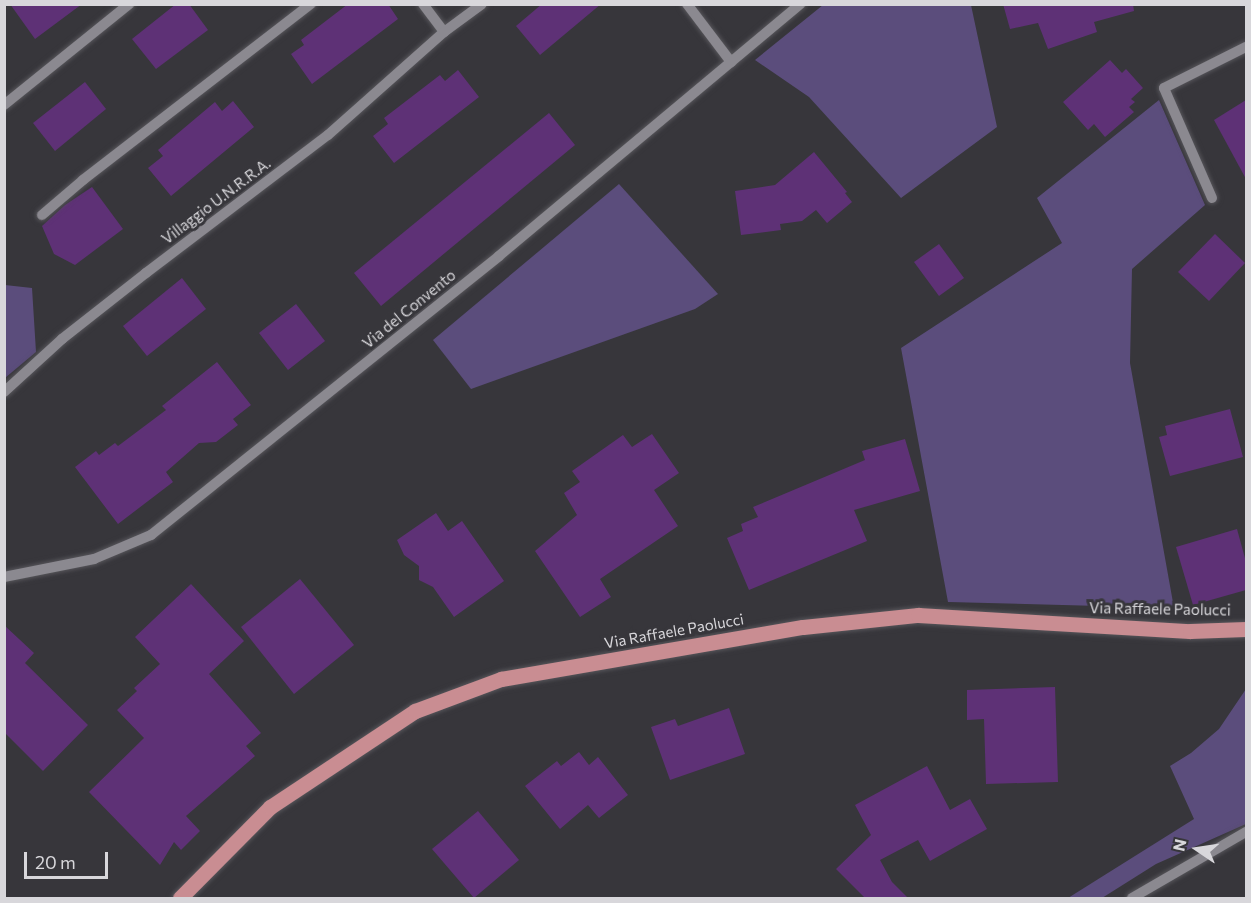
<!DOCTYPE html>
<html>
<head>
<meta charset="utf-8">
<style>
  body { margin:0 }
  #map { position:relative; width:1251px; height:903px; overflow:hidden; background:#37363b; font-family:Commissioner,sans-serif }
  div>[style] { position:absolute }
  .green>* { inset:0; background:#5b4d7c }
  .building>* { inset:0; background:#5e3176 }
  .roads { filter:drop-shadow(0 0 2px #56555a) drop-shadow(0 0 2px #56555a) }
  .minor>* { height:10px; margin:-5px; padding:0 5px; transform-origin:5px; border-radius:5px; background:#8b8990 }
  .major>* { height:15px; margin:-7.5px; padding:0 7.5px; transform-origin:7.5px; border-radius:7.5px; background:#c98d92 }
  span { translate:-50% -50%; white-space:nowrap; text-align:center; line-height:1.15; -webkit-text-stroke:6px #37363b; paint-order:stroke }
  .street-label { font-size:15px; color:#d8d7db }
  .frame { position:absolute; inset:0; border:6px solid #d8d7db; pointer-events:none }
  .north { position:absolute; left:1167px; top:819px; width:60px; height:60px; -webkit-text-stroke:4px #37363b; paint-order:stroke; rotate:283deg; font-size:16px; font-weight:700; line-height:24px; text-align:center; color:#d8d7db }
  .north::after { content:''; display:block; margin:auto; width:21px; height:27px; background:#d8d7db; clip-path:polygon(50% 0,100% 100%,50% 72%,0 100%) }
  .scale { position:absolute; left:24px; top:852px; width:84px; height:27px; box-sizing:border-box; border:3px solid #d8d7db; border-top:0; padding-left:8px; font-size:18px; line-height:21px; white-space:nowrap; color:#d8d7db; -webkit-text-stroke:4px #37363b; paint-order:stroke }
</style>
</head>
<body>
<div id="map">
  <div class="green">
    <i style="clip-path:polygon(823px 5px,971px 5px,997px 127px,901px 198px,809px 97px,755px 60px)"></i>
    <i style="clip-path:polygon(1159px 100px,1205px 205px,1132px 269px,1130px 363px,1174px 608px,948px 602px,901px 348px,1062px 243px,1037px 198px)"></i>
    <i style="clip-path:polygon(619px 184px,718px 294px,695px 309px,471px 389px,433px 340px)"></i>
    <i style="clip-path:polygon(5px 285px,32px 288px,36px 352px,5px 378px)"></i>
    <i style="clip-path:polygon(1246px 689px,1246px 824px,1156px 864px,1102px 898px,1068px 898px,1194px 819px,1170px 766px,1191px 753px,1219px 729px)"></i>
  </div>
  <div class="building">
    <i style="clip-path:polygon(10px 4px,82px 4px,35px 39px)"></i>
    <i style="clip-path:polygon(176px 4px,189px 4px,208px 30px,156px 69px,132px 39px)"></i>
    <i style="clip-path:polygon(348px 4px,388px 4px,398px 19px,312px 84px,291px 54px,304px 45px,301px 40px)"></i>
    <i style="clip-path:polygon(542px 4px,601px 4px,540px 55px,516px 26px)"></i>
    <i style="clip-path:polygon(1003px 4px,1133px 4px,1134px 11px,1094px 22px,1097px 32px,1048px 49px,1038px 23px,1010px 29px)"></i>
    <i style="clip-path:polygon(1110px 60px,1122px 73px,1126px 69px,1143px 88px,1131px 99px,1135px 102px,1129px 107px,1134px 112px,1105px 137px,1094px 124px,1088px 130px,1063px 102px)"></i>
    <i style="clip-path:polygon(458px 70px,479px 97px,394px 163px,373px 136px,388px 124px,384px 118px,440px 75px,445px 81px)"></i>
    <i style="clip-path:polygon(85px 82px,106px 109px,55px 151px,33px 123px)"></i>
    <i style="clip-path:polygon(1246px 100px,1246px 179px,1214px 120px)"></i>
    <i style="clip-path:polygon(233px 101px,254px 127px,171px 196px,148px 168px,163px 156px,158px 150px,215px 102px,222px 111px)"></i>
    <i style="clip-path:polygon(549px 113px,575px 145px,381px 306px,354px 273px)"></i>
    <i style="clip-path:polygon(814px 152px,847px 192px,845px 193px,852px 202px,827px 223px,816px 210px,802px 221px,780px 224px,781px 230px,741px 235px,735px 191px,775px 185px)"></i>
    <i style="clip-path:polygon(92px 187px,123px 229px,75px 265px,54px 254px,42px 226px,65px 205px)"></i>
    <i style="clip-path:polygon(1215px 234px,1245px 263px,1209px 301px,1178px 272px)"></i>
    <i style="clip-path:polygon(939px 244px,964px 278px,939px 296px,914px 262px)"></i>
    <i style="clip-path:polygon(182px 278px,206px 309px,147px 356px,123px 326px)"></i>
    <i style="clip-path:polygon(296px 304px,325px 341px,288px 370px,259px 333px)"></i>
    <i style="clip-path:polygon(217px 362px,251px 405px,233px 419px,238px 425px,216px 442px,199px 443px,166px 472px,173px 482px,118px 524px,75px 467px,96px 451px,99px 455px,115px 443px,118px 446px,166px 410px,162px 406px)"></i>
    <i style="clip-path:polygon(1230px 409px,1243px 457px,1170px 476px,1159px 437px,1167px 435px,1165px 426px)"></i>
    <i style="clip-path:polygon(652px 434px,679px 473px,654px 490px,678px 526px,600px 579px,611px 597px,580px 617px,535px 551px,577px 515px,564px 493px,580px 482px,572px 471px,623px 435px,632px 447px)"></i>
    <i style="clip-path:polygon(905px 439px,920px 491px,854px 510px,867px 541px,749px 590px,727px 538px,743px 531px,741px 524px,758px 517px,753px 507px,865px 460px,862px 451px)"></i>
    <i style="clip-path:polygon(436px 513px,448px 531px,462px 521px,504px 581px,454px 617px,433px 587px,419px 580px,419px 566px,404px 555px,397px 540px)"></i>
    <i style="clip-path:polygon(1237px 529px,1246px 562px,1246px 590px,1193px 605px,1176px 547px)"></i>
    <i style="clip-path:polygon(300px 579px,354px 645px,294px 694px,241px 627px)"></i>
    <i style="clip-path:polygon(191px 584px,244px 641px,209px 674px,261px 733px,246px 746px,255px 756px,186px 816px,200px 831px,181px 850px,174px 842px,160px 865px,89px 792px,144px 738px,117px 710px,137px 691px,134px 688px,160px 664px,135px 637px)"></i>
    <i style="clip-path:polygon(4px 625px,34px 653px,25px 663px,88px 725px,43px 771px,4px 732px)"></i>
    <i style="clip-path:polygon(1055px 687px,1058px 782px,986px 784px,984px 719px,967px 720px,967px 690px)"></i>
    <i style="clip-path:polygon(729px 708px,745px 754px,670px 780px,651px 727px,675px 719px,678px 726px)"></i>
    <i style="clip-path:polygon(579px 752px,589px 765px,598px 757px,628px 795px,599px 818px,588px 805px,560px 829px,525px 786px,557px 761px,561px 766px)"></i>
    <i style="clip-path:polygon(927px 766px,950px 810px,970px 799px,987px 829px,930px 861px,918px 840px,880px 860px,892px 882px,908px 898px,865px 898px,836px 869px,871px 835px,855px 805px)"></i>
    <i style="clip-path:polygon(478px 811px,519px 860px,474px 898px,432px 849px)"></i>
  </div>
  <div class="roads">
    <div class="minor">
      <i style="left:423px;top:4px;width:35px;rotate:53deg"></i>
      <i style="left:687px;top:4px;width:73px;rotate:52.8deg"></i>
      <i style="left:4px;top:105px;width:161px;rotate:-38.9deg"></i>
      <i style="left:1212px;top:198px;width:120px;rotate:-113.6deg"></i>
      <i style="left:1164px;top:88px;width:92px;rotate:-26.6deg"></i>
      <i style="left:42px;top:215px;width:54px;rotate:-40.5deg"></i>
      <i style="left:83px;top:180px;width:288px;rotate:-37.7deg"></i>
      <i style="left:4px;top:392px;width:79px;rotate:-42.4deg"></i>
      <i style="left:62px;top:339px;width:107px;rotate:-38.2deg"></i>
      <i style="left:146px;top:273px;width:228px;rotate:-37.2deg"></i>
      <i style="left:328px;top:135px;width:155px;rotate:-41.6deg"></i>
      <i style="left:444px;top:32px;width:47px;rotate:-36.4deg"></i>
      <i style="left:4px;top:577px;width:92px;rotate:-11.3deg"></i>
      <i style="left:94px;top:559px;width:62px;rotate:-22.8deg"></i>
      <i style="left:151px;top:535px;width:446px;rotate:-38.7deg"></i>
      <i style="left:499px;top:256px;width:393px;rotate:-39.9deg"></i>
      <i style="left:1132px;top:898px;width:132px;rotate:-30.1deg"></i>
    </div>
    <div class="major">
      <i style="left:180px;top:898px;width:128px;rotate:-45.3deg"></i>
      <i style="left:270px;top:807px;width:174px;rotate:-33.5deg"></i>
      <i style="left:415px;top:711px;width:92px;rotate:-20.4deg"></i>
      <i style="left:501px;top:679px;width:306px;rotate:-9.8deg"></i>
      <i style="left:803px;top:627px;width:116px;rotate:-6deg"></i>
      <i style="left:918px;top:615px;width:272px;rotate:3.4deg"></i>
      <i style="left:1190px;top:631px;width:56px;rotate:-2deg"></i>
    </div>
  </div>
  <div class="street-label">
    <span style="left:216px;top:201px;rotate:-37deg">Villaggio U.N.R.R.A.</span>
    <span style="left:409px;top:309px;rotate:-39deg">Via del Convento</span>
    <span style="left:1160px;top:609px;rotate:1deg">Via Raffaele Paolucci</span>
    <span style="left:674px;top:631px;rotate:-10deg">Via Raffaele Paolucci</span>
  </div>
  <div class="frame"></div>
  <div class="north">N</div>
  <div class="scale">20 m</div>
</div>
</body>
</html>
